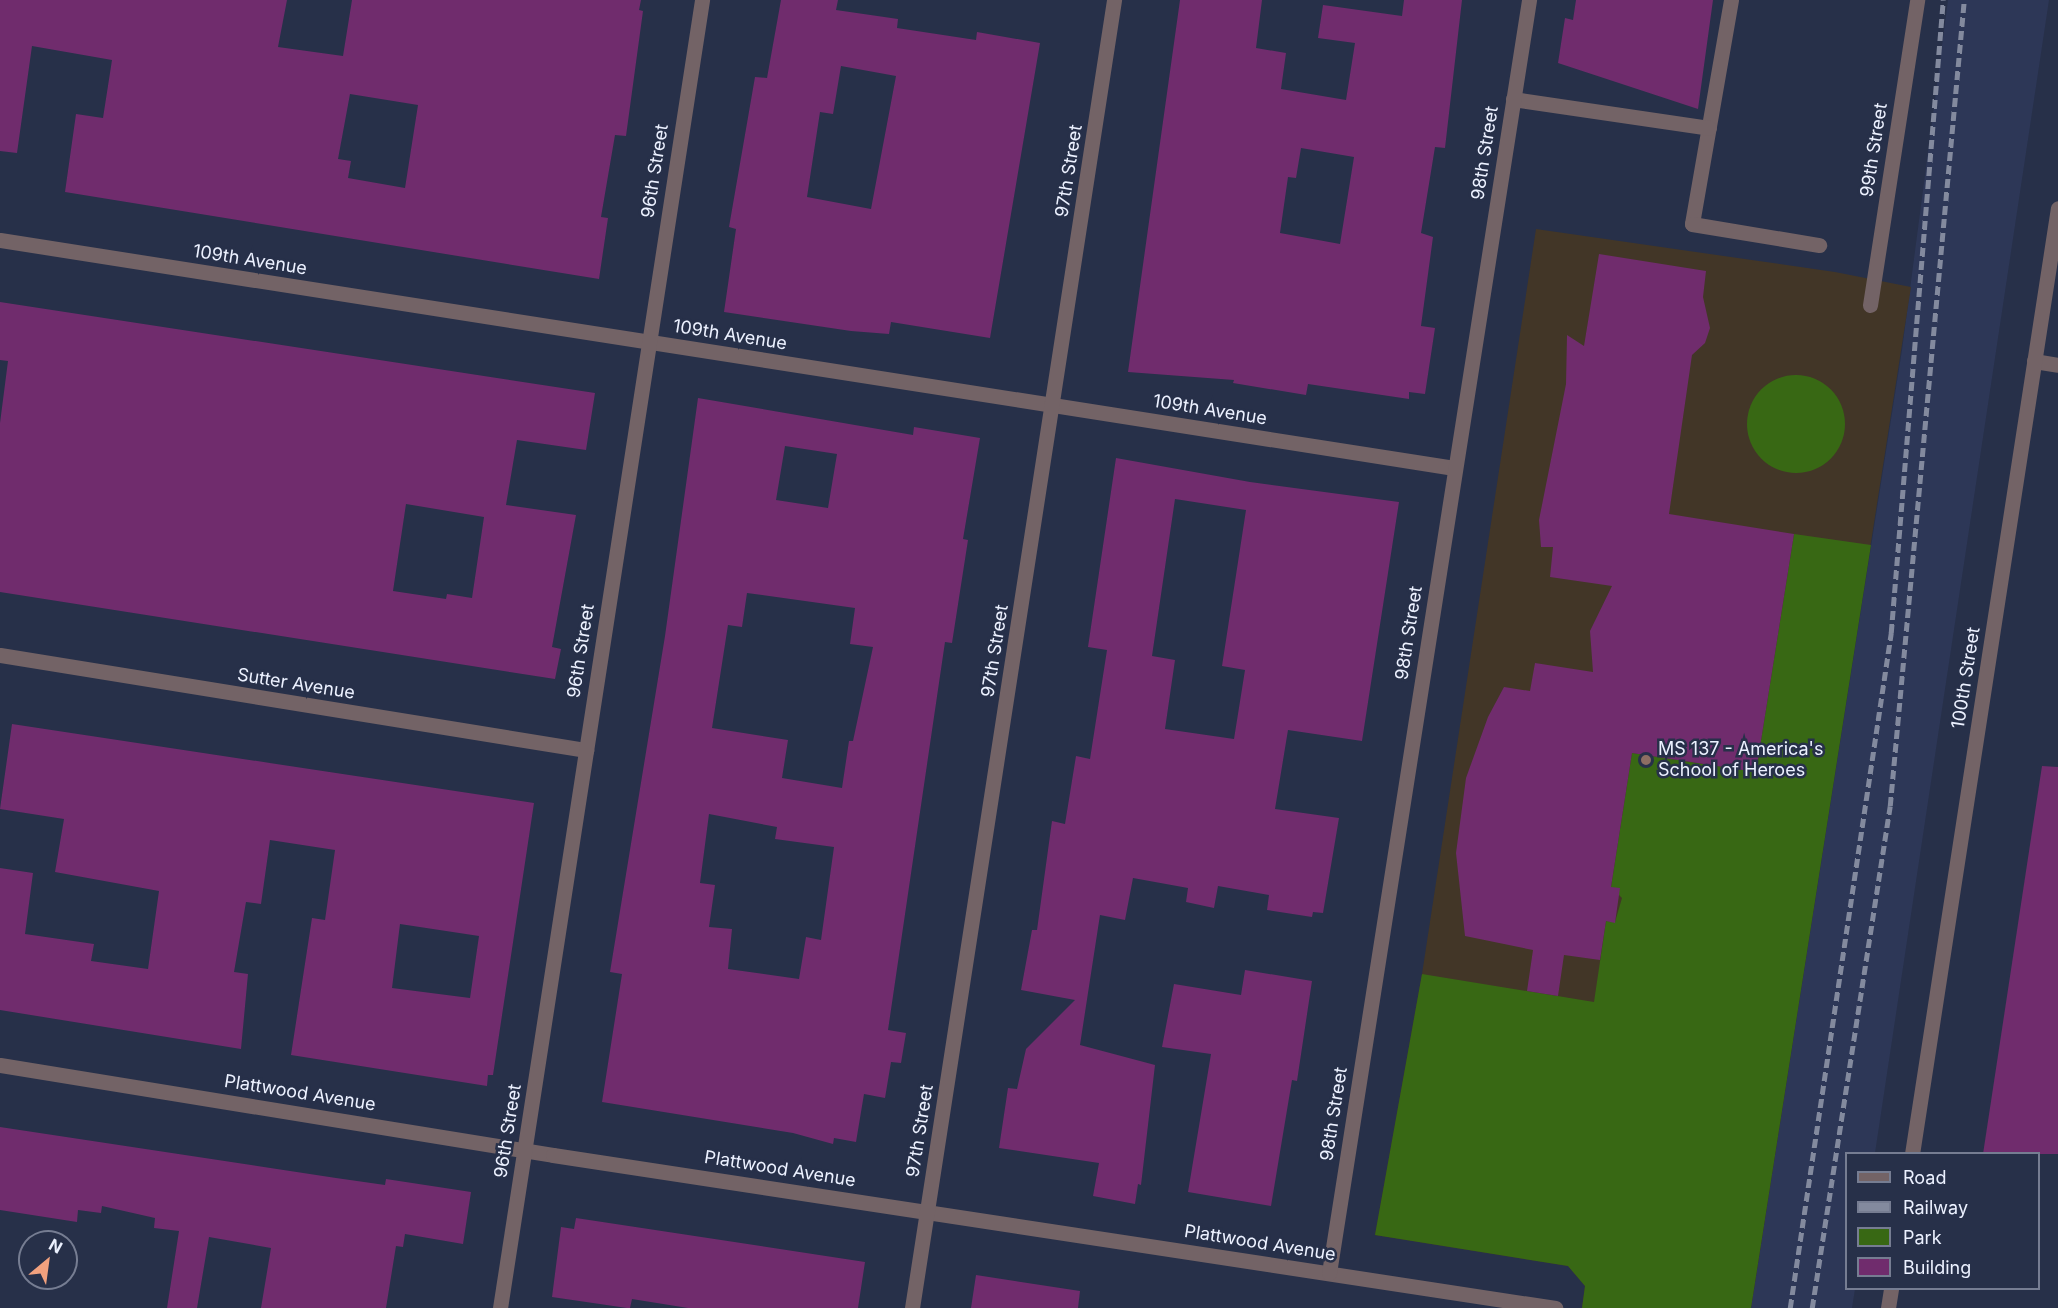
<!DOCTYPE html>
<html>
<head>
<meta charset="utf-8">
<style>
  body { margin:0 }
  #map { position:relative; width:2058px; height:1308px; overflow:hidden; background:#273049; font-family:Inter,sans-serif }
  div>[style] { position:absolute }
  .built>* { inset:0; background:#2d3757 }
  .education>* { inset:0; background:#423627 }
  .green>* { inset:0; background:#386814 }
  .round { border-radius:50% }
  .building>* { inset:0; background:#702c6d }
  .minor>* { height:15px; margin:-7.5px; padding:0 7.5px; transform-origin:7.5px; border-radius:7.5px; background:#736366 }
  .rail>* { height:4.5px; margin-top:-2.25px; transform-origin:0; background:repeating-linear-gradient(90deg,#838a9e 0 9px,transparent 0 13.5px) }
  .dots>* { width:16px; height:16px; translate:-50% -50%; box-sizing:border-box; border:3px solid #273049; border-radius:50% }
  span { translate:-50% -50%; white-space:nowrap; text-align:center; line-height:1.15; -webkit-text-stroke:5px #273049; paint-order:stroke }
  .street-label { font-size:18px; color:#ecf1ff }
  .poi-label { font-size:18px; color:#ecf1ff }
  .left { translate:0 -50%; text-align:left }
  .legend { position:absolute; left:1845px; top:1152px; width:195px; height:138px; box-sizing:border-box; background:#273049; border:2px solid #767d92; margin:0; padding:8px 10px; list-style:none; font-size:18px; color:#ecf1ff }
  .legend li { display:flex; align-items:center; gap:12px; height:30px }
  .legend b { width:30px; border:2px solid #767d92 }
  .north { position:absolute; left:18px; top:1230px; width:60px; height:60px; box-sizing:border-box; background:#273049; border:2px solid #767d92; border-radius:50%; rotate:29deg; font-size:16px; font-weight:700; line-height:24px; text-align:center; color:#ecf1ff }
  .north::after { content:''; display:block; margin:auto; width:21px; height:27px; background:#f2a17e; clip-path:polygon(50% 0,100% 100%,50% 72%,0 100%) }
</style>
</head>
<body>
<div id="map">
  <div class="built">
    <i style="clip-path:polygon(1948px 0,2049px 0,1875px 1153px,1846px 1154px,1846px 1288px,1855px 1289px,1852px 1308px,1751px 1308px,1902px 350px)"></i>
  </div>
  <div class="education">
    <i style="clip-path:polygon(1536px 229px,1835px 272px,1911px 287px,1751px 1308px,1582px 1308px,1585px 1286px,1568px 1266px,1375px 1235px,1422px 974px)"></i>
  </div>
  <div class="green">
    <i class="round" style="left:1747px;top:375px;width:98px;height:98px"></i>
    <i style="clip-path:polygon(1794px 534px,1871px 545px,1751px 1308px,1582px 1308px,1585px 1286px,1568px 1266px,1375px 1235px,1422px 974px,1594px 1002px,1606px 921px,1615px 922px,1622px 898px,1611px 887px,1632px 753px,1756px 772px)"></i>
  </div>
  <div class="building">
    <i style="clip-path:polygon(evenodd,0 0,287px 0,278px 47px,343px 56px,352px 0,641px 0,639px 10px,643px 11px,626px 136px,615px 135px,601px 217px,608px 218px,599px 279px,65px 192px,76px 114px,103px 118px,112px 60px,32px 46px,17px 153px,0 151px,0 0,350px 94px,418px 105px,405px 188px,348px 178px,351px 161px,338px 159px,350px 94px)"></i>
    <i style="clip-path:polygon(evenodd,781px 0,838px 0,836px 10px,898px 19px,897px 28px,976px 40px,977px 32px,1040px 43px,990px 338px,891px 322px,889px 334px,851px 331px,724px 312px,736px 229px,729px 227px,755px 77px,767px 78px,781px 0,841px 66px,896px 76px,871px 209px,807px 197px,820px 112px,833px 114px,841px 66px)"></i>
    <i style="clip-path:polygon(evenodd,1180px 0,1262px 0,1256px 48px,1286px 53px,1281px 89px,1346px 100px,1355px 43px,1318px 38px,1323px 5px,1402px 16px,1404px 0,1462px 0,1445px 148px,1435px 147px,1421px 233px,1433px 237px,1421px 326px,1435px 328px,1425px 394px,1409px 392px,1409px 399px,1308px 384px,1306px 395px,1233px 383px,1234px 380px,1128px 372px,1180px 0,1301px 148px,1354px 157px,1340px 244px,1280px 233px,1288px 177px,1296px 178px,1301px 148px)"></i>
    <i style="clip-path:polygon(1576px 0,1713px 0,1698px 109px,1558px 63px,1565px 18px,1573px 20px)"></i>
    <i style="clip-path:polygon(1599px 254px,1706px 271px,1703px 297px,1710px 328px,1705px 343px,1692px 355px,1669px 514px,1794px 534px,1756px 772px,1632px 753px,1611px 887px,1620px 888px,1615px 923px,1606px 921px,1600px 960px,1564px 955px,1558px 996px,1527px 991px,1533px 950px,1465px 936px,1456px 853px,1466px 778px,1488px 717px,1504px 687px,1530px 691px,1535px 663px,1593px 672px,1590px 631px,1612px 586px,1550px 577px,1553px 547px,1541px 547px,1539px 520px,1566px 384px,1567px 335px,1584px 346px)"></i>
    <i style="clip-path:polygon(evenodd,0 302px,595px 393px,586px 450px,517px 440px,506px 505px,576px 515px,552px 647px,561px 649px,555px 679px,0 592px,0 423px,8px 361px,0 360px,0 302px,406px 504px,484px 517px,472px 598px,447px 594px,446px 599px,393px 591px,406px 504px)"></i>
    <i style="clip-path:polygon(evenodd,698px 398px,913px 435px,914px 427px,980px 438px,963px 539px,968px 540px,952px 643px,945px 642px,888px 1030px,906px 1033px,901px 1063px,891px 1062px,885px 1098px,864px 1094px,856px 1142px,834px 1138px,833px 1144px,793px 1133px,602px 1102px,622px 974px,610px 972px,665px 636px,698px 398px,785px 446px,837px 454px,828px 508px,776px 500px,785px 446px,698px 398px,747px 593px,855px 608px,850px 644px,873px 647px,853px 741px,849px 741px,842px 788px,782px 778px,788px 740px,712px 728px,728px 625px,742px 627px,747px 593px,698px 398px,709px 814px,777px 827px,775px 839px,834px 847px,821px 940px,806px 937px,799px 979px,728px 969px,732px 929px,709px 927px,715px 885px,700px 883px,709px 814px)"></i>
    <i style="clip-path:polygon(evenodd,1116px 458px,1250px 482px,1399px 502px,1362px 741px,1288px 730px,1275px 809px,1339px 818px,1323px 913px,1313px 912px,1312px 917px,1267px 910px,1269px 895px,1218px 886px,1214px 908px,1186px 902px,1188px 888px,1133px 878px,1125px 920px,1100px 915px,1080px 1045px,1155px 1065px,1141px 1185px,1138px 1184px,1135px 1204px,1093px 1196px,1099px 1163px,999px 1148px,1008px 1088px,1017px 1089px,1026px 1049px,1075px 1000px,1021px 990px,1032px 930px,1037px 930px,1052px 821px,1065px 824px,1076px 756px,1090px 759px,1107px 650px,1088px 647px,1116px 458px,1175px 499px,1246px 510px,1222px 666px,1245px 670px,1234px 739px,1165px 729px,1175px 660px,1152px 656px,1175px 499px)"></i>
    <i style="clip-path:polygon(evenodd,12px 724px,534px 803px,493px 1075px,488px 1075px,487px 1086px,291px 1055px,312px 918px,325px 920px,335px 850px,270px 840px,261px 904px,246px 902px,234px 972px,248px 974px,241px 1049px,0 1010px,0 868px,33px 873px,25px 934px,94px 944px,91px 961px,148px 969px,159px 891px,55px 872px,64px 819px,0 809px,12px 724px,400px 924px,479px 936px,470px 998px,392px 988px,400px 924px)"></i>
    <i style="clip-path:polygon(2042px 766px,2058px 767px,2058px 1154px,1983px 1154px)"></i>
    <i style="clip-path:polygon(1245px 970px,1312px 981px,1297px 1081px,1292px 1080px,1271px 1206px,1188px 1192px,1211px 1054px,1162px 1047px,1174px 984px,1241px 995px)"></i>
    <i style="clip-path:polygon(0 1127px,336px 1178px,385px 1185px,386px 1179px,471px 1192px,463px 1244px,405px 1234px,403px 1247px,396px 1246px,386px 1308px,261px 1308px,271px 1248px,209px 1237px,197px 1308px,167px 1308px,179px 1231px,154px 1228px,155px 1218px,102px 1206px,101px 1213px,78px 1210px,77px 1222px,0 1210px)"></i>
    <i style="clip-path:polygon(576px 1218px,865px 1262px,858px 1308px,688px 1308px,632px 1299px,630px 1308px,627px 1308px,552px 1297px,561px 1227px,574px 1229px)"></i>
    <i style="clip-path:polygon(976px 1275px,1080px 1291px,1078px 1308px,971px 1308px)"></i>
  </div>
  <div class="minor">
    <i style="left:1731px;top:0;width:227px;rotate:99.9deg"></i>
    <i style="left:1692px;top:224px;width:129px;rotate:9.4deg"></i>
    <i style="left:1513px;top:99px;width:198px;rotate:8.4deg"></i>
    <i style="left:0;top:240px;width:1472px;rotate:8.91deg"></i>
    <i style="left:1870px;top:305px;width:309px;rotate:-81.2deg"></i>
    <i style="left:2034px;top:361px;width:24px;rotate:9deg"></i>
    <i style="left:0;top:655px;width:594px;rotate:9.21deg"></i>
    <i style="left:0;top:1065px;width:560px;rotate:9.24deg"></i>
    <i style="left:553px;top:1155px;width:1014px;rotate:8.68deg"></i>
    <i style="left:1912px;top:1154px;width:957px;rotate:-81.23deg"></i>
    <i style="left:1329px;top:1273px;width:1289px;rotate:-81.07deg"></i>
    <i style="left:500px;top:1308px;width:1324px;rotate:-81.22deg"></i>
    <i style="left:912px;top:1308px;width:1324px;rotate:-81.22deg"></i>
    <i style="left:1888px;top:1308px;width:20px;rotate:-81deg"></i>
  </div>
  <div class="rail">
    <i style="left:1790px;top:1308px;width:683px;rotate:-81.49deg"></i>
    <i style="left:1891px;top:633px;width:635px;rotate:-85.3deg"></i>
    <i style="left:1812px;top:1308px;width:508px;rotate:-81.17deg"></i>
    <i style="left:1890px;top:806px;width:809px;rotate:-84.75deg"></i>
  </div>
  <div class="dots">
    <i style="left:1646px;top:760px;background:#8d6e63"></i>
  </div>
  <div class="street-label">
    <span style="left:1874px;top:150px;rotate:-81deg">99th Street</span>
    <span style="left:1485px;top:153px;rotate:-81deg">98th Street</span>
    <span style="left:655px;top:171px;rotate:-81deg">96th Street</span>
    <span style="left:1069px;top:171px;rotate:-81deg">97th Street</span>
    <span style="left:250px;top:260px;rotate:9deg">109th Avenue</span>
    <span style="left:730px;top:335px;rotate:9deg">109th Avenue</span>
    <span style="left:1210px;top:410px;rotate:9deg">109th Avenue</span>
    <span style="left:1409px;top:633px;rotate:-81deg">98th Street</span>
    <span style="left:581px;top:651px;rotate:-81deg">96th Street</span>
    <span style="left:995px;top:651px;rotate:-81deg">97th Street</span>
    <span style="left:1966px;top:678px;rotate:-81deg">100th Street</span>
    <span style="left:296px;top:684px;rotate:9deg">Sutter Avenue</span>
    <span style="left:300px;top:1093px;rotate:9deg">Plattwood Avenue</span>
    <span style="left:1334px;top:1114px;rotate:-81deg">98th Street</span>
    <span style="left:508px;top:1131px;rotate:-81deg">96th Street</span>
    <span style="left:920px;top:1131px;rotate:-81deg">97th Street</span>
    <span style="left:780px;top:1169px;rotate:9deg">Plattwood Avenue</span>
    <span style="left:1260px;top:1243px;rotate:9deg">Plattwood Avenue</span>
  </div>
  <div class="poi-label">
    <span class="left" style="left:1658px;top:760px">MS 137 - America's<br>School of Heroes</span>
  </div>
  <ul class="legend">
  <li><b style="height:8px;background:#736366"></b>Road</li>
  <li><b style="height:8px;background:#838a9e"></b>Railway</li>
  <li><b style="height:16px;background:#386814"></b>Park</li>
  <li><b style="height:16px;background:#702c6d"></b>Building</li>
  </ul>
  <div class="north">N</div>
</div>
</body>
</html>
